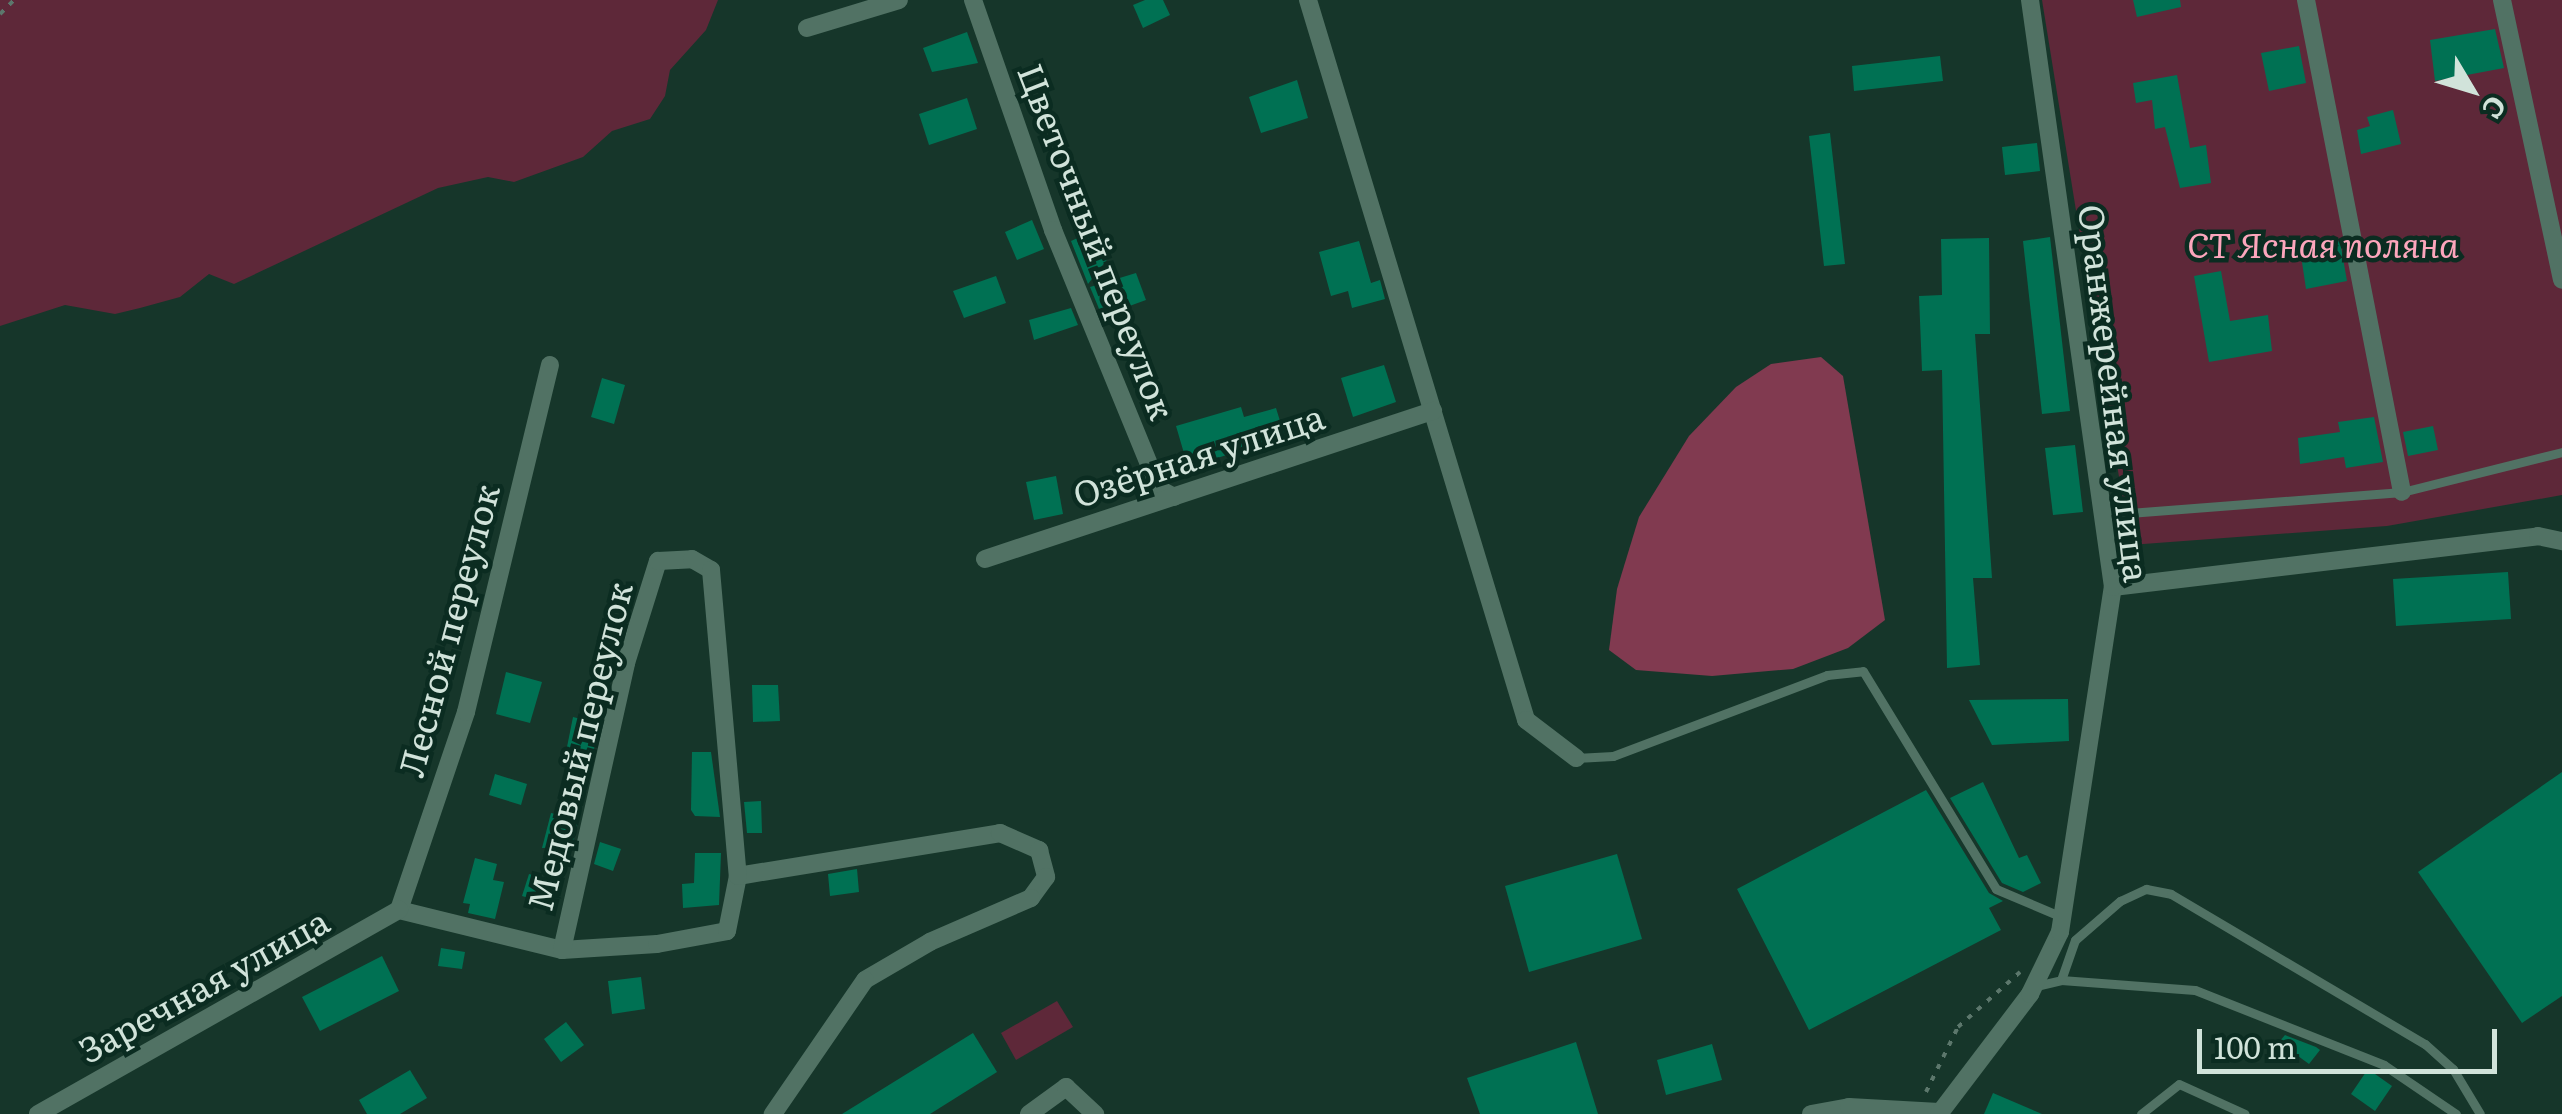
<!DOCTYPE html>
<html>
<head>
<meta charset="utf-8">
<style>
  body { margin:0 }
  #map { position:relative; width:2562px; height:1114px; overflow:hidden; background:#16362a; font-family:Literata,serif }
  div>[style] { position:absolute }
  .green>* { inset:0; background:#5e2839 }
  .water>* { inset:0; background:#813a50 }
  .building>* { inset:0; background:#007153 }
  .path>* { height:4px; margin-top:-2px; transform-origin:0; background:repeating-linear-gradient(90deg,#5c776c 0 5px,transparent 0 13px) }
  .lane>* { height:9px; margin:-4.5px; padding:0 4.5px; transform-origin:4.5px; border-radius:4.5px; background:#517264 }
  .street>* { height:18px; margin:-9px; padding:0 9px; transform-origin:9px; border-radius:9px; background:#517264 }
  span { translate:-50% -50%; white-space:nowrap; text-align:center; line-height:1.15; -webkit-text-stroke:9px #0b2c21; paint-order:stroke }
  .street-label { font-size:35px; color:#d1e3da }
  .park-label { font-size:35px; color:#fca6bc; font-style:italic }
  .north { position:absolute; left:2422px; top:40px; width:100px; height:100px; -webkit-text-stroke:8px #0b2c21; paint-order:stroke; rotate:128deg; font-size:28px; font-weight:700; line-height:40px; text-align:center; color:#d1e3da }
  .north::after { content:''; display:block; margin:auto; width:35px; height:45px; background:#d1e3da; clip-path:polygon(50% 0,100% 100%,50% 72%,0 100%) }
  .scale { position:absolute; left:2197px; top:1029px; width:300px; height:45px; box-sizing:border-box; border:5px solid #d1e3da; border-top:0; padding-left:12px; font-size:30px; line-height:35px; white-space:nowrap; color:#d1e3da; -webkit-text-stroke:8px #0b2c21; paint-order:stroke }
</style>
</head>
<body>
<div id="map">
  <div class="green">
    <i style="clip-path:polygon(0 0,718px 0,706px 30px,670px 70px,665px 96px,650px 119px,612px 131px,583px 157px,514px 182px,488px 177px,438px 188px,234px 284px,209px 274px,180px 297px,140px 308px,115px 314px,65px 305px,0 326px)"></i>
    <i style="clip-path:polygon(2042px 0,2562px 0,2562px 495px,2387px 526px,2130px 545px)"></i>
    <i style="clip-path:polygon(1057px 1001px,1073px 1027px,1016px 1060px,1001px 1033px)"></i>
  </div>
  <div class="water">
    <i style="clip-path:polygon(1821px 357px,1843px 376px,1885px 620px,1848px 648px,1793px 669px,1712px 676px,1636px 670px,1609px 650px,1617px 589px,1639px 517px,1689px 436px,1736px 387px,1771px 364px)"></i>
  </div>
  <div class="building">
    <i style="clip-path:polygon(1145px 0,1163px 0,1170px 15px,1143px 28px,1133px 5px)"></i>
    <i style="clip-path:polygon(2133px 0,2180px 0,2181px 7px,2137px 17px)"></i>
    <i style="clip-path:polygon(2495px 29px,2504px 68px,2435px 81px,2430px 40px)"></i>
    <i style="clip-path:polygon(967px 32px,978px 63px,932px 72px,923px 48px)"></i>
    <i style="clip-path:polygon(2299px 46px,2306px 83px,2269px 91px,2261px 53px)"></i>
    <i style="clip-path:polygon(1940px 56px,1943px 81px,1854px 91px,1852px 66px)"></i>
    <i style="clip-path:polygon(2177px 75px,2190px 148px,2206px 145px,2211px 183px,2180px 188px,2165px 127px,2155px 129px,2152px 100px,2136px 103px,2133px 83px)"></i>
    <i style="clip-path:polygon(1297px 80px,1308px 118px,1261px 133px,1249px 97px)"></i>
    <i style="clip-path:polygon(967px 98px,977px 129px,929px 145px,919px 114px)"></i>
    <i style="clip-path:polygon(2393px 110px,2401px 144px,2361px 154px,2357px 130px,2370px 126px,2367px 117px)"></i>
    <i style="clip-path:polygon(1830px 133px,1845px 264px,1824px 266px,1809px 136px)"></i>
    <i style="clip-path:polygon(2037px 143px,2040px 171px,2005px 175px,2002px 147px)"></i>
    <i style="clip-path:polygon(1032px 220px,1044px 249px,1017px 260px,1005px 232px)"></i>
    <i style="clip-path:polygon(1097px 222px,1109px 257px,1088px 284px,1071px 241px,1080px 237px,1077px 230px)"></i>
    <i style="clip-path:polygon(2050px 237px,2070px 411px,2042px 414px,2023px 241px)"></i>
    <i style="clip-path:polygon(1989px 238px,1990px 334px,1975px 334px,1992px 578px,1973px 578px,1980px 665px,1947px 668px,1942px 370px,1922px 371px,1919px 296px,1942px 295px,1941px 239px)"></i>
    <i style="clip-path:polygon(1359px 241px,1371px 283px,1380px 280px,1385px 299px,1352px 308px,1348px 291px,1331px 296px,1319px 252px)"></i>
    <i style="clip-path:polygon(2340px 241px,2347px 281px,2306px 289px,2300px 249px)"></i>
    <i style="clip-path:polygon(2221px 271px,2230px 321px,2268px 315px,2272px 351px,2209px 362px,2194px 276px)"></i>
    <i style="clip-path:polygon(1136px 273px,1146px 300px,1102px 316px,1090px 287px)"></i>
    <i style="clip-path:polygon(996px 276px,1006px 303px,964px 318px,953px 291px)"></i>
    <i style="clip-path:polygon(1071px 308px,1078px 325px,1034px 340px,1029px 320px)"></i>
    <i style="clip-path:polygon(1384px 365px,1396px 402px,1353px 417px,1341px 378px)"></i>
    <i style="clip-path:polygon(602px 378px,625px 385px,614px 424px,591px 417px)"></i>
    <i style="clip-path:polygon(1241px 407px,1244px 417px,1276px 408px,1285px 437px,1188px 467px,1176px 426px)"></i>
    <i style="clip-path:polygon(2374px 417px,2383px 462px,2346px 468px,2344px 457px,2300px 464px,2298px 438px,2340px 432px,2338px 422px)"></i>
    <i style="clip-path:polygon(2433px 426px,2438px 450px,2408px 456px,2403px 432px)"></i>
    <i style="clip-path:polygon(2075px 445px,2083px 512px,2053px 515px,2045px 448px)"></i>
    <i style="clip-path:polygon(1056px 476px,1063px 514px,1034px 520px,1026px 482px)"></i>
    <i style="clip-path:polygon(2508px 572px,2511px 619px,2396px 626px,2393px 579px)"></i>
    <i style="clip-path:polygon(506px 672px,542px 682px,530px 723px,496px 714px)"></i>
    <i style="clip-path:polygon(752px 685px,778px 685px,780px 721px,753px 722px)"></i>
    <i style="clip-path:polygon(2068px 699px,2069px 741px,1992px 745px,1969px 700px)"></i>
    <i style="clip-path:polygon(573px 717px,600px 724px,592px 757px,566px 752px)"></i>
    <i style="clip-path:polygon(692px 752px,711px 752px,720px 817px,695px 816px,691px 810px)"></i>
    <i style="clip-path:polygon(2562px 772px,2562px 996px,2522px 1023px,2418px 872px)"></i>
    <i style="clip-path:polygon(495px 774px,527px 784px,521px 805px,489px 795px)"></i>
    <i style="clip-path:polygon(1983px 782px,2019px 858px,2027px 855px,2041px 883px,2023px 892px,2002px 883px,1950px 798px)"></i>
    <i style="clip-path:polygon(1926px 790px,1989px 893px,2003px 901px,1989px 908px,2001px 930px,1809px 1030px,1737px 889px)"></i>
    <i style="clip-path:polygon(761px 801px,762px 833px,747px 833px,744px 802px)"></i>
    <i style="clip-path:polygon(551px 813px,578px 819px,572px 847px,542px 848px)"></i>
    <i style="clip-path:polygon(600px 842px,621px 849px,613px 871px,594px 864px)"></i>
    <i style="clip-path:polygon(695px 853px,721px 853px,719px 905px,683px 908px,682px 884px,694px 883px)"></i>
    <i style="clip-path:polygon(1617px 854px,1642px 939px,1529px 972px,1505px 886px)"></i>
    <i style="clip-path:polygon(475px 858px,497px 864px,493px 880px,504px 882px,495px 919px,468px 913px,470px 904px,463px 903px)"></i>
    <i style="clip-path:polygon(857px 869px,859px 892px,830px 896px,828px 874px)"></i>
    <i style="clip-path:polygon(529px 874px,556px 882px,549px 904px,522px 896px)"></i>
    <i style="clip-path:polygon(441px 948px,465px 952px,462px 969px,438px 966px)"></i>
    <i style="clip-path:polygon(382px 956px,399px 991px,320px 1031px,302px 997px)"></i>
    <i style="clip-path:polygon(641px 977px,645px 1009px,612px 1014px,608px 981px)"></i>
    <i style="clip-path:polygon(566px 1022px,584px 1045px,561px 1062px,544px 1039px)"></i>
    <i style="clip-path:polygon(973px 1033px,997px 1072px,930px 1114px,842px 1114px)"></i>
    <i style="clip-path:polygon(2285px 1035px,2316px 1047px,2320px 1050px,2309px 1064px,2279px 1042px)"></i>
    <i style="clip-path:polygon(1576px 1042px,1598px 1114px,1480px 1114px,1467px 1078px)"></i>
    <i style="clip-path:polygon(1712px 1044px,1722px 1080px,1666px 1095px,1657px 1060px)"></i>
    <i style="clip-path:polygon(2368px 1069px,2392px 1086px,2375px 1111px,2351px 1094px)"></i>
    <i style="clip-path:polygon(410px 1070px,427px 1098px,400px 1114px,367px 1114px,359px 1100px)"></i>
    <i style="clip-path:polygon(1993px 1093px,2042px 1114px,1984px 1114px)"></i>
  </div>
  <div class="path">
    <i style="left:0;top:14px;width:20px;rotate:-45deg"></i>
    <i style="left:1926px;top:1092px;width:72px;rotate:-63.8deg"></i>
    <i style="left:1958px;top:1027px;width:83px;rotate:-41.6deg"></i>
  </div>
  <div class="lane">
    <i style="left:2103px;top:515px;width:300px;rotate:-4.4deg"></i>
    <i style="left:2402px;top:492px;width:165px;rotate:-14deg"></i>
    <i style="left:1576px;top:758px;width:37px;rotate:-3deg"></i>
    <i style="left:1613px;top:756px;width:229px;rotate:-20.7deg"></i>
    <i style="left:1827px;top:675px;width:36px;rotate:-6deg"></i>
    <i style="left:1863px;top:671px;width:255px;rotate:58.6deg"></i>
    <i style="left:1996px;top:889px;width:72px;rotate:23deg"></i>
    <i style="left:2061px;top:980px;width:134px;rotate:4.3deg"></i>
    <i style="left:2195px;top:990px;width:203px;rotate:21.6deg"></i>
    <i style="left:2384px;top:1065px;width:87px;rotate:34.2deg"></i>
    <i style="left:2036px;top:986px;width:26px;rotate:-13deg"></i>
    <i style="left:2061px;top:980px;width:42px;rotate:-70.7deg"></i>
    <i style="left:2075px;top:940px;width:60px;rotate:-40.9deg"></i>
    <i style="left:2120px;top:901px;width:29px;rotate:-25deg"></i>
    <i style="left:2146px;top:889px;width:25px;rotate:11deg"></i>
    <i style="left:2171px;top:894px;width:295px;rotate:30.6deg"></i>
    <i style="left:2425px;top:1044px;width:38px;rotate:42deg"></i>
    <i style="left:2453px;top:1069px;width:52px;rotate:59deg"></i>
    <i style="left:2141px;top:1114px;width:48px;rotate:-38.3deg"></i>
    <i style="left:2179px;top:1084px;width:72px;rotate:24.4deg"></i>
  </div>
  <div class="street">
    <i style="left:973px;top:0;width:244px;rotate:70.8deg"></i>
    <i style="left:1053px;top:230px;width:280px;rotate:67.7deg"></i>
    <i style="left:1159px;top:489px;width:17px;rotate:28deg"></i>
    <i style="left:1308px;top:0;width:752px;rotate:73.15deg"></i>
    <i style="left:1526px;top:720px;width:63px;rotate:37.2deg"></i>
    <i style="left:2306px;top:0;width:501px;rotate:78.96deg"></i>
    <i style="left:2502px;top:0;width:286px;rotate:77.9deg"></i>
    <i style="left:807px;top:28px;width:96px;rotate:-16.9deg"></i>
    <i style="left:985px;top:559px;width:472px;rotate:-18.3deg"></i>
    <i style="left:2113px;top:587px;width:428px;rotate:-6.8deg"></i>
    <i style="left:2538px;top:536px;width:25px;rotate:12deg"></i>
    <i style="left:399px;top:910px;width:168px;rotate:13.8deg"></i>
    <i style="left:562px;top:950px;width:95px;rotate:-3.6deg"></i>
    <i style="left:657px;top:944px;width:71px;rotate:-10.5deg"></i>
    <i style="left:727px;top:931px;width:56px;rotate:-78.7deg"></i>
    <i style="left:738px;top:876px;width:266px;rotate:-9.3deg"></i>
    <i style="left:1000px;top:833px;width:43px;rotate:23.6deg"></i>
    <i style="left:1039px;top:850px;width:28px;rotate:75deg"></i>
    <i style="left:1046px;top:877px;width:26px;rotate:126deg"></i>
    <i style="left:1031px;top:898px;width:110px;rotate:156.5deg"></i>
    <i style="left:930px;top:942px;width:75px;rotate:149.7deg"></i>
    <i style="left:865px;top:980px;width:163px;rotate:124.5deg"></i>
    <i style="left:399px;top:910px;width:209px;rotate:-71.3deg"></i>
    <i style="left:466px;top:712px;width:357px;rotate:-76.4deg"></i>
    <i style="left:562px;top:950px;width:294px;rotate:-77.4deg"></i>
    <i style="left:626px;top:663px;width:107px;rotate:-72.6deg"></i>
    <i style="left:658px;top:561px;width:34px;rotate:-3deg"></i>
    <i style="left:692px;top:559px;width:22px;rotate:30deg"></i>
    <i style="left:711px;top:570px;width:307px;rotate:85deg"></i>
    <i style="left:38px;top:1114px;width:415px;rotate:-29.5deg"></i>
    <i style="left:1029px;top:1114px;width:46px;rotate:-36.1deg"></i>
    <i style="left:1066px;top:1087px;width:40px;rotate:43deg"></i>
    <i style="left:1811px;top:1114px;width:39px;rotate:-10deg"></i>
    <i style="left:1849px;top:1107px;width:90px;rotate:3.2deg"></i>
    <i style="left:1939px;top:1114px;width:151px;rotate:-52.8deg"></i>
    <i style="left:2030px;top:994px;width:69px;rotate:-64.2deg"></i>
    <i style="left:2060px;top:932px;width:349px;rotate:-81.3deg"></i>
    <i style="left:2113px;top:587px;width:593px;rotate:-98.05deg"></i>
  </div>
  <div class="street-label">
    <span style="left:1098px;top:241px;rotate:69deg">Цветочный переулок</span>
    <span style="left:2116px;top:393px;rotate:83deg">Оранжерейная улица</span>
    <span style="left:1198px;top:454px;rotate:-18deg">Озёрная улица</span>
    <span style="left:447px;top:630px;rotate:-75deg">Лесной переулок</span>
    <span style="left:578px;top:746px;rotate:-76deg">Медовый переулок</span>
    <span style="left:203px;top:984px;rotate:-29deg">Заречная улица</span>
  </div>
  <div class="park-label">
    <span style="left:2323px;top:243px">СТ Ясная поляна</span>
  </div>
  <div class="north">С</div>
  <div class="scale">100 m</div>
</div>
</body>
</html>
